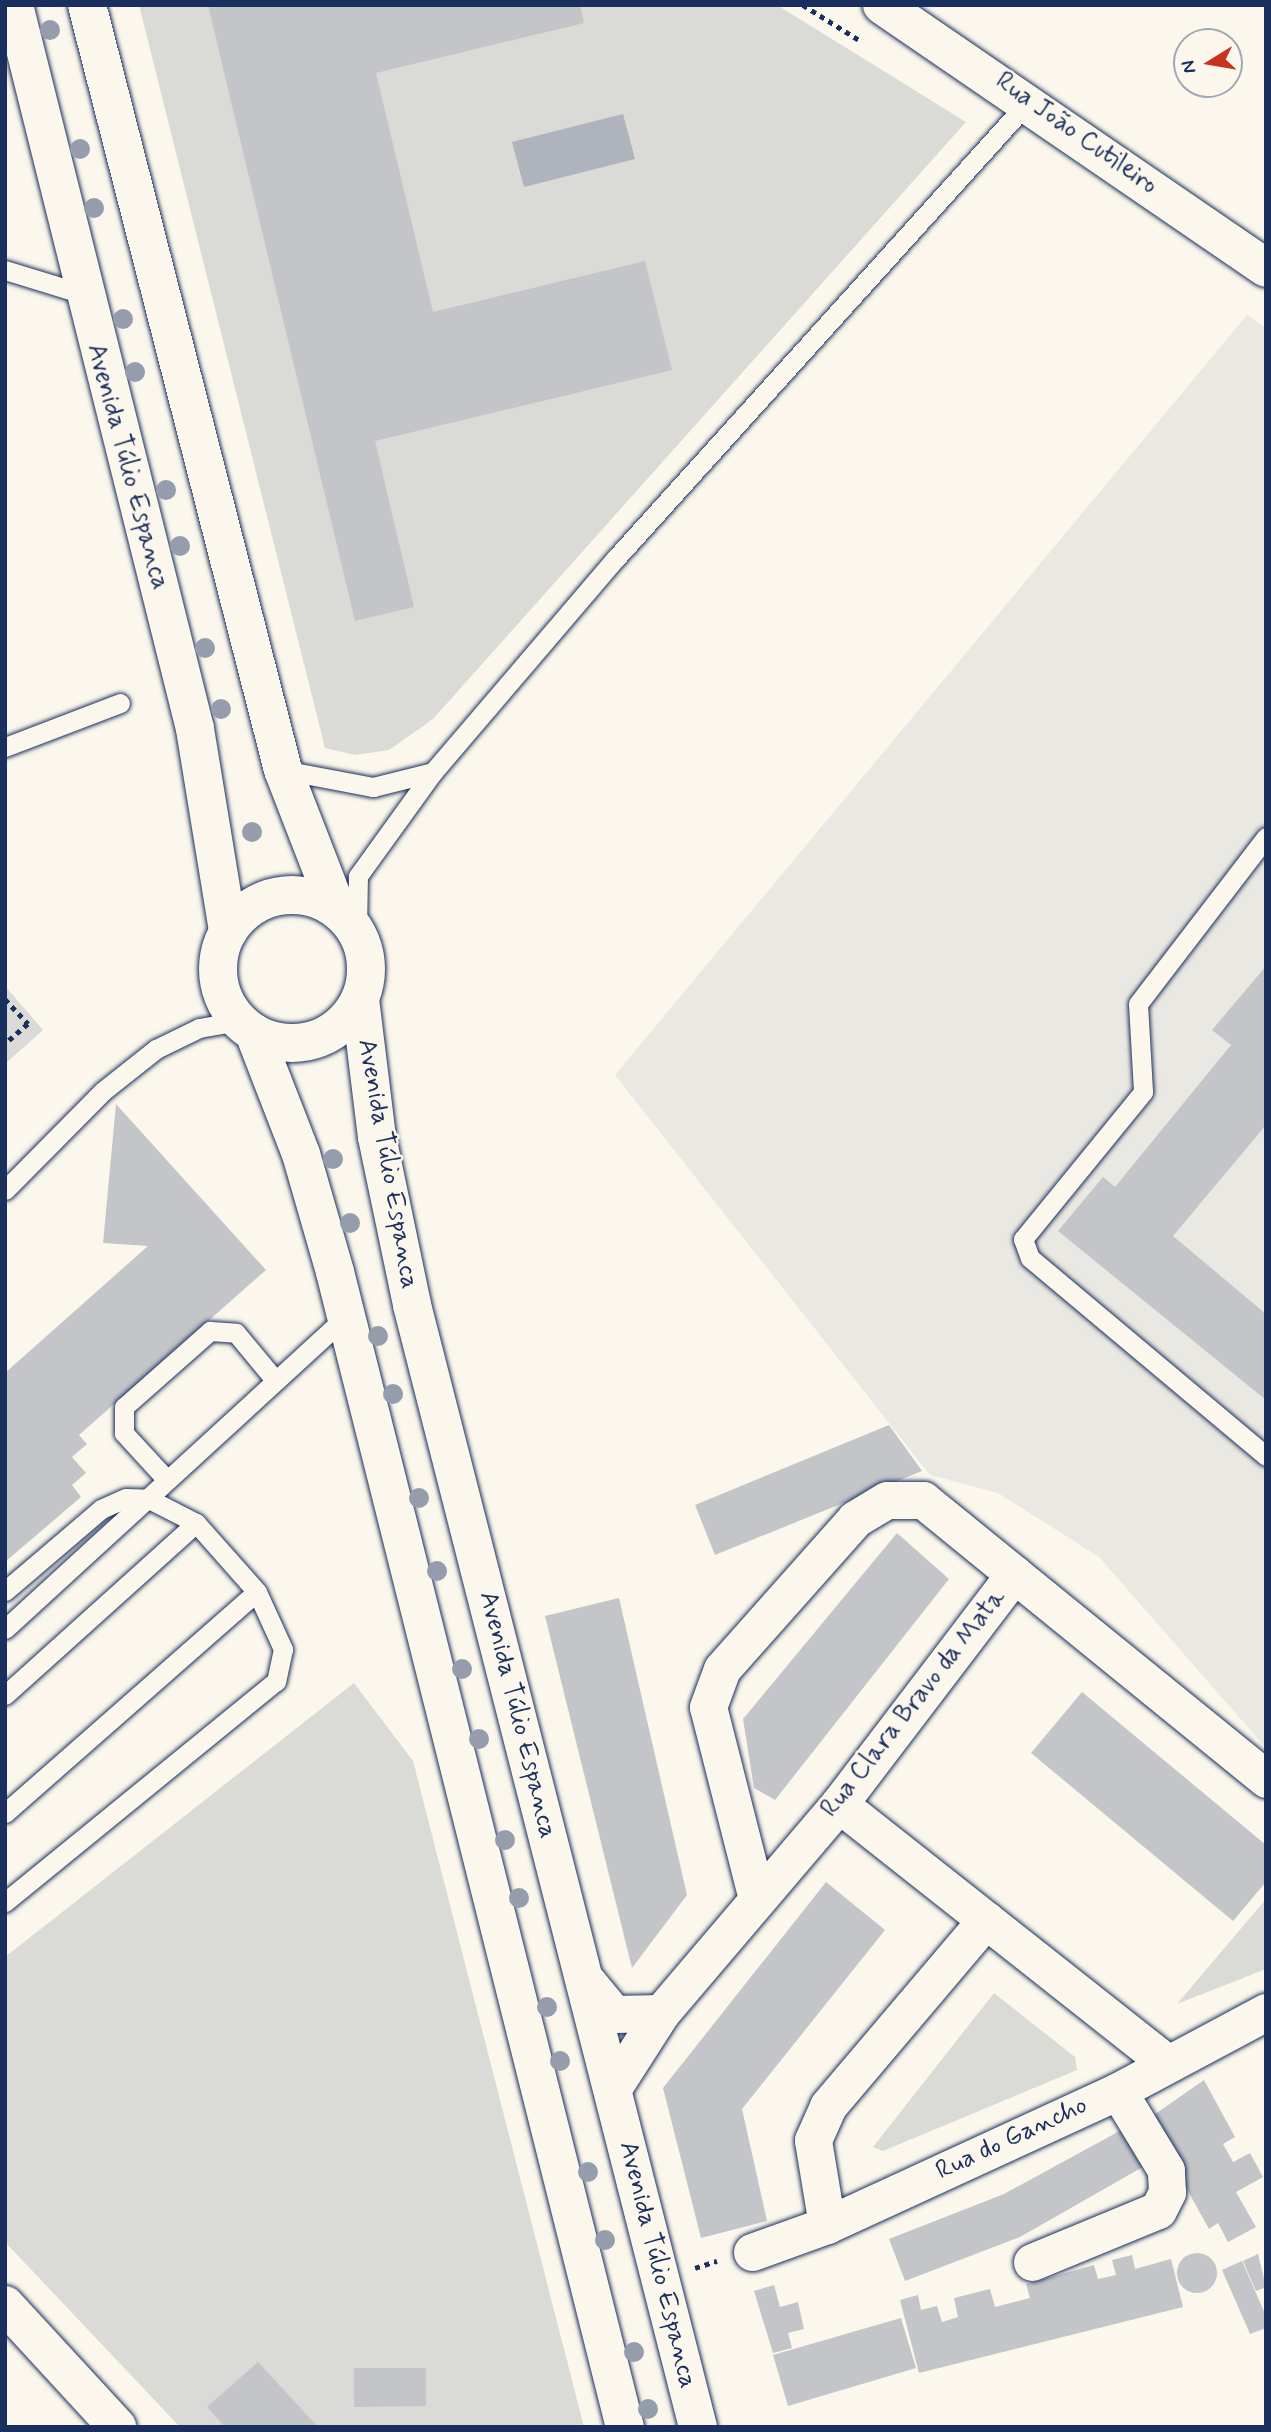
<!DOCTYPE html>
<html>
<head>
<meta charset="utf-8">
<style>
  body { margin:0 }
  #map { position:relative; width:1271px; height:2432px; overflow:hidden; background:#fbf7ec; font-family:Mynerve,sans-serif }
  div>[style] { position:absolute }
  .built>* { inset:0; background:#eae8e2 }
  .green>* { inset:0; background:#dadad7 }
  .water>* { inset:0; background:#afb3bb }
  .building>* { inset:0; background:#c3c5c9 }
  .round { border-radius:50% }
  .path>* { height:4.5px; margin-top:-2.25px; transform-origin:0; background:repeating-linear-gradient(90deg,#1b2f5e 0 5px,transparent 0 10px) }
  .roads { filter:drop-shadow(0 0 2px #1b2f5e) drop-shadow(0 0 2px #1b2f5e) }
  .lane>* { height:19px; margin:-9.5px; padding:0 9.5px; transform-origin:9.5px; border-radius:9.5px; background:#fbf7ec }
  .street>* { height:37px; margin:-18.5px; padding:0 18.5px; transform-origin:18.5px; border-radius:18.5px; background:#fbf7ec }
  .primary>* { height:38px; margin:-19px; padding:0 19px; transform-origin:19px; border-radius:19px; background:#fbf7ec }
  .primary>.ring { margin:-19px; padding:0; box-sizing:content-box; background:none; border:38px solid #fbf7ec; border-radius:50% }
  .trees>* { width:20px; height:20px; margin:-10px; border-radius:50%; background:#959cab }
  span { translate:-50% -50%; white-space:nowrap; text-align:center; line-height:1.15; -webkit-text-stroke:5px #fbf7ec; paint-order:stroke }
  .street-label { font-size:26px; color:#1b2f5e }
  .frame { position:absolute; inset:0; border:7px solid #1b2f5e; pointer-events:none }
  .north { position:absolute; left:1173px; top:28px; width:70px; height:70px; box-sizing:border-box; background:#fbf7ec; border:2px solid #a1a7b3; border-radius:50%; rotate:259deg; font-size:19px; font-weight:700; line-height:28px; text-align:center; color:#1b2f5e }
  .north::after { content:''; display:block; margin:auto; width:24px; height:32px; background:#c8321e; clip-path:polygon(50% 0,100% 100%,50% 72%,0 100%) }
</style>
</head>
<body>
<div id="map">
  <div class="built">
    <i style="clip-path:polygon(1247px 315px,1266px 328px,1266px 1748px,1099px 1557px,998px 1493px,930px 1475px,615px 1075px)"></i>
  </div>
  <div class="green">
    <i style="clip-path:polygon(139px 5px,777px 5px,966px 122px,433px 719px,389px 750px,355px 755px,325px 748px)"></i>
    <i style="clip-path:polygon(5px 986px,43px 1030px,5px 1064px)"></i>
    <i style="clip-path:polygon(354px 1683px,413px 1761px,584px 2427px,180px 2427px,5px 2242px,5px 1957px)"></i>
    <i style="clip-path:polygon(1266px 1899px,1266px 1969px,1177px 2004px)"></i>
    <i style="clip-path:polygon(994px 1993px,1075px 2057px,1077px 2070px,883px 2151px,873px 2147px)"></i>
  </div>
  <div class="water">
    <i style="clip-path:polygon(623px 114px,635px 159px,524px 187px,512px 142px)"></i>
  </div>
  <div class="building">
    <i style="clip-path:polygon(208px 5px,580px 5px,584px 23px,376px 73px,433px 312px,645px 261px,672px 370px,375px 441px,414px 607px,355px 621px)"></i>
    <i style="clip-path:polygon(1266px 966px,1266px 1125px,1173px 1236px,1266px 1314px,1266px 1400px,1058px 1231px,1103px 1177px,1115px 1187px,1231px 1045px,1212px 1030px)"></i>
    <i style="clip-path:polygon(116px 1104px,266px 1270px,79px 1435px,87px 1444px,72px 1457px,86px 1473px,72px 1485px,81px 1497px,5px 1562px,5px 1373px,148px 1246px,103px 1243px)"></i>
    <i style="clip-path:polygon(889px 1425px,922px 1471px,715px 1555px,695px 1505px)"></i>
    <i style="clip-path:polygon(897px 1533px,949px 1579px,775px 1800px,754px 1788px,743px 1719px)"></i>
    <i style="clip-path:polygon(619px 1598px,687px 1895px,632px 1968px,545px 1616px)"></i>
    <i style="clip-path:polygon(1082px 1692px,1266px 1845px,1266px 1882px,1233px 1921px,1031px 1753px)"></i>
    <i style="clip-path:polygon(826px 1882px,885px 1930px,742px 2109px,767px 2221px,701px 2238px,663px 2088px)"></i>
    <i style="clip-path:polygon(1204px 2080px,1235px 2137px,1223px 2144px,1233px 2162px,1250px 2153px,1263px 2177px,1236px 2192px,1256px 2227px,1228px 2242px,1218px 2223px,1209px 2229px,1148px 2119px)"></i>
    <i style="clip-path:polygon(1127px 2127px,1148px 2164px,1020px 2237px,905px 2281px,889px 2239px,1004px 2194px)"></i>
    <i class="round" style="left:1177px;top:2253px;width:40px;height:40px"></i>
    <i style="clip-path:polygon(1258px 2254px,1266px 2287px,1256px 2291px,1243px 2261px)"></i>
    <i style="clip-path:polygon(1132px 2255px,1135px 2269px,1171px 2259px,1183px 2307px,919px 2373px,900px 2300px,918px 2295px,921px 2310px,937px 2306px,942px 2322px,958px 2317px,954px 2298px,990px 2289px,995px 2307px,1030px 2298px,1026px 2284px,1094px 2265px,1098px 2279px,1116px 2275px,1112px 2260px)"></i>
    <i style="clip-path:polygon(1242px 2261px,1266px 2316px,1266px 2328px,1250px 2334px,1222px 2270px)"></i>
    <i style="clip-path:polygon(774px 2285px,780px 2307px,798px 2302px,804px 2329px,788px 2333px,792px 2348px,773px 2353px,754px 2291px)"></i>
    <i style="clip-path:polygon(901px 2318px,916px 2368px,788px 2406px,773px 2355px)"></i>
    <i style="clip-path:polygon(258px 2362px,318px 2427px,225px 2427px,207px 2407px)"></i>
    <i style="clip-path:polygon(354px 2368px,426px 2368px,426px 2406px,354px 2407px)"></i>
  </div>
  <div class="path">
    <i style="left:803px;top:5px;width:66px;rotate:32deg"></i>
    <i style="left:5px;top:999px;width:34px;rotate:47deg"></i>
    <i style="left:28px;top:1024px;width:30px;rotate:139deg"></i>
    <i style="left:695px;top:2268px;width:23px;rotate:-18deg"></i>
  </div>
  <div class="roads">
    <div class="lane">
      <i style="left:5px;top:270px;width:82px;rotate:17.1deg"></i>
      <i style="left:5px;top:747px;width:123px;rotate:-20.9deg"></i>
      <i style="left:283px;top:770px;width:92px;rotate:10.7deg"></i>
      <i style="left:373px;top:787px;width:62px;rotate:-14deg"></i>
      <i style="left:1266px;top:837px;width:210px;rotate:127.5deg"></i>
      <i style="left:1138px;top:1004px;width:88px;rotate:86.7deg"></i>
      <i style="left:1143px;top:1092px;width:190px;rotate:129.2deg"></i>
      <i style="left:1023px;top:1239px;width:20px;rotate:70deg"></i>
      <i style="left:1030px;top:1258px;width:308px;rotate:40deg"></i>
      <i style="left:357px;top:931px;width:55px;rotate:-89deg"></i>
      <i style="left:358px;top:876px;width:128px;rotate:-54.2deg"></i>
      <i style="left:433px;top:772px;width:282px;rotate:-49.5deg"></i>
      <i style="left:616px;top:558px;width:616px;rotate:-47.9deg"></i>
      <i style="left:5px;top:1190px;width:139px;rotate:-45.3deg"></i>
      <i style="left:103px;top:1091px;width:68px;rotate:-38.4deg"></i>
      <i style="left:156px;top:1049px;width:48px;rotate:-26deg"></i>
      <i style="left:199px;top:1028px;width:41px;rotate:-9.9deg"></i>
      <i style="left:167px;top:1480px;width:64px;rotate:-132.5deg"></i>
      <i style="left:124px;top:1433px;width:26px;rotate:-90deg"></i>
      <i style="left:124px;top:1407px;width:115px;rotate:-41.5deg"></i>
      <i style="left:210px;top:1331px;width:26px;rotate:4deg"></i>
      <i style="left:236px;top:1333px;width:61px;rotate:50.3deg"></i>
      <i style="left:5px;top:1591px;width:126px;rotate:-40.5deg"></i>
      <i style="left:101px;top:1509px;width:27px;rotate:-24deg"></i>
      <i style="left:126px;top:1498px;width:23px;rotate:2deg"></i>
      <i style="left:149px;top:1499px;width:53px;rotate:27.1deg"></i>
      <i style="left:196px;top:1523px;width:92px;rotate:48.5deg"></i>
      <i style="left:257px;top:1592px;width:63px;rotate:65.5deg"></i>
      <i style="left:283px;top:1649px;width:33px;rotate:102deg"></i>
      <i style="left:276px;top:1681px;width:350px;rotate:140.8deg"></i>
      <i style="left:5px;top:1629px;width:461px;rotate:-42.5deg"></i>
      <i style="left:5px;top:1695px;width:257px;rotate:-42deg"></i>
      <i style="left:5px;top:1813px;width:335px;rotate:-41.3deg"></i>
    </div>
    <div class="street">
      <i style="left:839px;top:1804px;width:417px;rotate:38.3deg"></i>
      <i style="left:757px;top:1899px;width:198px;rotate:-104.3deg"></i>
      <i style="left:708px;top:1707px;width:40px;rotate:-69.8deg"></i>
      <i style="left:722px;top:1669px;width:200px;rotate:-48.4deg"></i>
      <i style="left:855px;top:1519px;width:37px;rotate:-31deg"></i>
      <i style="left:887px;top:1500px;width:36px"></i>
      <i style="left:923px;top:1500px;width:117px;rotate:39.1deg"></i>
      <i style="left:585px;top:1979px;width:45px;rotate:50.4deg"></i>
      <i style="left:614px;top:2014px;width:47px;rotate:-1.2deg"></i>
      <i style="left:613px;top:2088px;width:89px;rotate:-57.4deg"></i>
      <i style="left:661px;top:2013px;width:275px;rotate:-49.6deg"></i>
      <i style="left:839px;top:1804px;width:289px;rotate:-52.7deg"></i>
      <i style="left:1014px;top:1574px;width:325px;rotate:39.1deg"></i>
      <i style="left:827px;top:2225px;width:86px;rotate:-99.4deg"></i>
      <i style="left:813px;top:2140px;width:37px;rotate:-66deg"></i>
      <i style="left:828px;top:2106px;width:244px;rotate:-49.7deg"></i>
      <i style="left:752px;top:2252px;width:80px;rotate:-19.8deg"></i>
      <i style="left:827px;top:2225px;width:320px;rotate:-24.7deg"></i>
      <i style="left:1118px;top:2091px;width:168px;rotate:-28.1deg"></i>
      <i style="left:1032px;top:2262px;width:136px;rotate:-22.4deg"></i>
      <i style="left:1158px;top:2210px;width:20px;rotate:-63deg"></i>
      <i style="left:1167px;top:2192px;width:22px;rotate:-93deg"></i>
      <i style="left:1166px;top:2170px;width:92px;rotate:-121.3deg"></i>
    </div>
    <div class="primary">
      <i style="left:14px;top:5px;width:746px;rotate:75.96deg"></i>
      <i style="left:195px;top:729px;width:205px;rotate:80.7deg"></i>
      <i style="left:87px;top:5px;width:790px;rotate:75.63deg"></i>
      <i style="left:283px;top:770px;width:149px;rotate:68.8deg"></i>
      <i style="left:882px;top:5px;width:465px;rotate:34.4deg"></i>
      <i class="ring" style="left:218px;top:895px;width:110px;height:110px"></i>
      <i style="left:360px;top:999px;width:139px;rotate:83deg"></i>
      <i style="left:377px;top:1137px;width:172px;rotate:78.2deg"></i>
      <i style="left:412px;top:1305px;width:1158px;rotate:75.7deg"></i>
      <i style="left:254px;top:1033px;width:130px;rotate:68.8deg"></i>
      <i style="left:301px;top:1154px;width:123px;rotate:73.9deg"></i>
      <i style="left:335px;top:1272px;width:1191px;rotate:75.91deg"></i>
      <i style="left:5px;top:2305px;width:166px;rotate:47.4deg"></i>
    </div>
  </div>
  <div class="trees">
    <i style="left:50px;top:30px"></i>
    <i style="left:80px;top:149px"></i>
    <i style="left:94px;top:208px"></i>
    <i style="left:123px;top:319px"></i>
    <i style="left:135px;top:372px"></i>
    <i style="left:166px;top:490px"></i>
    <i style="left:180px;top:546px"></i>
    <i style="left:205px;top:648px"></i>
    <i style="left:221px;top:709px"></i>
    <i style="left:252px;top:832px"></i>
    <i style="left:333px;top:1159px"></i>
    <i style="left:350px;top:1223px"></i>
    <i style="left:378px;top:1336px"></i>
    <i style="left:393px;top:1394px"></i>
    <i style="left:419px;top:1498px"></i>
    <i style="left:437px;top:1571px"></i>
    <i style="left:462px;top:1669px"></i>
    <i style="left:479px;top:1739px"></i>
    <i style="left:505px;top:1840px"></i>
    <i style="left:519px;top:1898px"></i>
    <i style="left:547px;top:2007px"></i>
    <i style="left:560px;top:2061px"></i>
    <i style="left:588px;top:2172px"></i>
    <i style="left:605px;top:2240px"></i>
    <i style="left:634px;top:2352px"></i>
    <i style="left:648px;top:2409px"></i>
  </div>
  <div class="street-label">
    <span style="left:1076px;top:134px;rotate:35deg">Rua João Cutileiro</span>
    <span style="left:127px;top:467px;rotate:75deg">Avenida Túlio Espanca</span>
    <span style="left:387px;top:1164px;rotate:80deg">Avenida Túlio Espanca</span>
    <span style="left:914px;top:1704px;rotate:-52deg">Rua Clara Bravo da Mata</span>
    <span style="left:517px;top:1715px;rotate:76deg">Avenida Túlio Espanca</span>
    <span style="left:1012px;top:2139px;rotate:-25deg">Rua do Gancho</span>
    <span style="left:657px;top:2265px;rotate:76deg">Avenida Túlio Espanca</span>
  </div>
  <div class="frame"></div>
  <div class="north">N</div>
</div>
</body>
</html>
